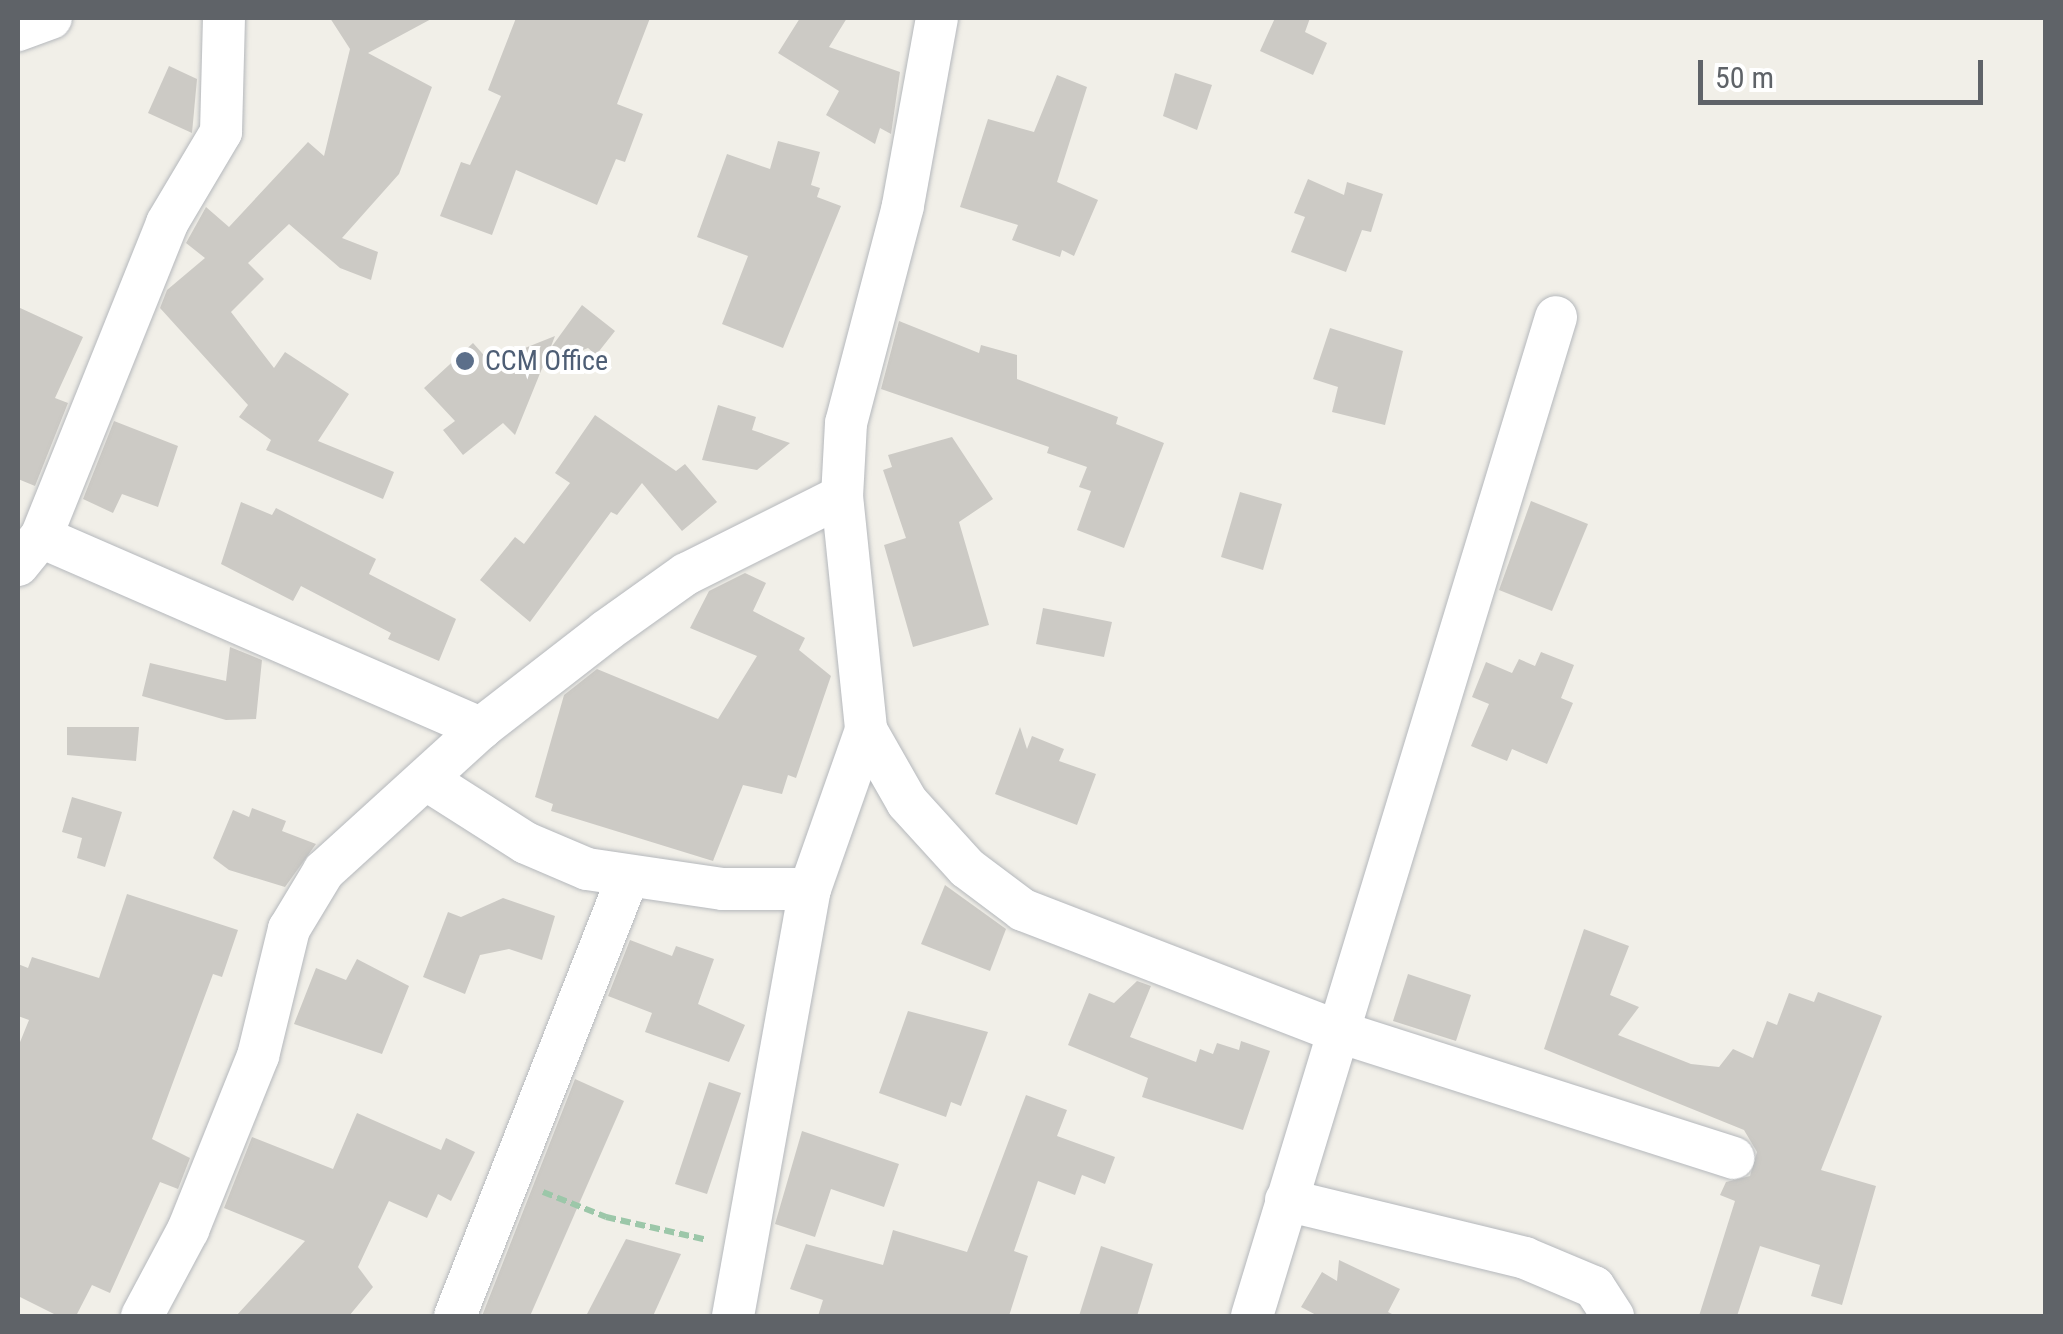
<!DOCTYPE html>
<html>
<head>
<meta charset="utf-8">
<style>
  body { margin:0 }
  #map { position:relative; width:2063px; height:1334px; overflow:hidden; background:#f1efe8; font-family:"Roboto Condensed",sans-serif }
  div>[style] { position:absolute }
  .building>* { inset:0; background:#cccac5 }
  .path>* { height:6px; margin-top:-3px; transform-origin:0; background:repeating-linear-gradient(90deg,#9cc7a9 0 10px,transparent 0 15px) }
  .roads { filter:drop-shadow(0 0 2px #b5b8bc) drop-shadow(0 0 2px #b5b8bc) }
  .minor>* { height:42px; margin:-21px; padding:0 21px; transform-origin:21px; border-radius:21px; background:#fff }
  .dots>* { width:28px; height:28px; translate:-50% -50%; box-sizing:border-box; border:5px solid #fff; border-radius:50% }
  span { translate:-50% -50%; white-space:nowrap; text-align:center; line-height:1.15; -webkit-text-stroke:8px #fff; paint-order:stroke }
  .service-label { font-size:28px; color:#4e5e75 }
  .left { translate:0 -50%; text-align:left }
  .frame { position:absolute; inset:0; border:20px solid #5f6368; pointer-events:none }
  .scale { position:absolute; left:1698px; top:60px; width:285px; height:45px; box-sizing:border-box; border:5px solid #5f6368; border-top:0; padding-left:12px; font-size:30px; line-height:35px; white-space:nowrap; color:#5f6368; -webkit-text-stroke:8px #fff; paint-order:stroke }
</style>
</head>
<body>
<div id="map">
  <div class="building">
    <i style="clip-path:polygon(330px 18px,433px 18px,368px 53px,432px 87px,399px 174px,342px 238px,378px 252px,371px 280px,340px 268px,289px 224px,248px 263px,264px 279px,231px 312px,274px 368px,285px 352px,349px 394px,318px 441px,394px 472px,383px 499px,266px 450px,271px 440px,239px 417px,248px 405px,160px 308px,167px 290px,205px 258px,186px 243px,206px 207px,229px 227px,308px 142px,324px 156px,350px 49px)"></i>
    <i style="clip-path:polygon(516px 18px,650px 18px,617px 104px,643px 114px,625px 162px,616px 159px,597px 205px,516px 170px,492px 235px,440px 216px,461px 162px,470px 165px,501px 96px,488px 90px)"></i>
    <i style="clip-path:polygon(800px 18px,847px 18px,829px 47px,900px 72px,891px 134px,880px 128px,875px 144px,826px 115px,839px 91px,778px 53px)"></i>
    <i style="clip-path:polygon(1275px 18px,1310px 18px,1305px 32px,1327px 43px,1313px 75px,1260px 51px)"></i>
    <i style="clip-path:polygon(169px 66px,197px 79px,192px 133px,148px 113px)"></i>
    <i style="clip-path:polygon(1175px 73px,1212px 85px,1197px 130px,1163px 116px)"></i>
    <i style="clip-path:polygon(1057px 75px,1087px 87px,1057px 182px,1098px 200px,1074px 256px,1062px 250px,1060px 257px,1012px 240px,1018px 225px,960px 207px,988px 119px,1034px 132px)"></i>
    <i style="clip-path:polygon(778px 141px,820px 152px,811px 185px,820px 188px,817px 197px,841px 206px,783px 348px,722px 324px,748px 256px,697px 237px,727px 154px,770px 169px)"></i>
    <i style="clip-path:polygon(1308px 179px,1344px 195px,1347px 182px,1383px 194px,1371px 232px,1362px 230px,1346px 272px,1291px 252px,1305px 217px,1294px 213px)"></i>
    <i style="clip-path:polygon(582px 305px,615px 331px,596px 355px,588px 348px,543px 366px,515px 435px,503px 423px,463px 455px,443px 430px,455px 421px,424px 388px,473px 343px,490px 362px,555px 336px,550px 349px)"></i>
    <i style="clip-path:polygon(18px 307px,83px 337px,55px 398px,68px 403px,35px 486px,18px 479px)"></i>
    <i style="clip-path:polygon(899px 321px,979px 353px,981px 345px,1017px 355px,1017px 379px,1118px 417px,1116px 424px,1164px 443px,1124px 548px,1077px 530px,1091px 491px,1079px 487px,1087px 467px,1047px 453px,1049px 447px,881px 389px)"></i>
    <i style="clip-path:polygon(1330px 328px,1403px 351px,1385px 425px,1332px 412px,1338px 387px,1313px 379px)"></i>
    <i style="clip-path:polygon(718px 405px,756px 417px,752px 430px,790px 443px,757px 470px,702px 460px)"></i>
    <i style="clip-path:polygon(595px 415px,676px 471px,685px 464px,717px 502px,682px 531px,642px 483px,617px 515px,611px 512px,530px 622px,480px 580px,515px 537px,524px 544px,570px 483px,555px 473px)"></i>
    <i style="clip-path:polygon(114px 421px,178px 446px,158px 507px,122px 494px,113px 513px,83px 499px)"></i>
    <i style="clip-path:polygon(952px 437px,993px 499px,959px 522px,989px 625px,913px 647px,884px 545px,906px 538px,883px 470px,892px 467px,888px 455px)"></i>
    <i style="clip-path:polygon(1240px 492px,1282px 504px,1263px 570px,1221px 557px)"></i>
    <i style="clip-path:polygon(1531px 501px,1588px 524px,1552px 611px,1499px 590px)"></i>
    <i style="clip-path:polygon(241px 502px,272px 515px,276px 508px,376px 559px,369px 574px,456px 619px,439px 661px,388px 639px,391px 633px,301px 586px,293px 601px,221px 564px)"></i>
    <i style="clip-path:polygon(745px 573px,766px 583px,753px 611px,805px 638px,799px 650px,831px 676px,796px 778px,788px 775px,782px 794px,743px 785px,713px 861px,551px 811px,553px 804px,535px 797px,564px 695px,597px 669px,718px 719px,757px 656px,690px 628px,709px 591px)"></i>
    <i style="clip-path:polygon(1043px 608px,1112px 622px,1104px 657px,1036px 644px)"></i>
    <i style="clip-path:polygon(230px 647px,262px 660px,256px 719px,226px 720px,142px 696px,150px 663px,226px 681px)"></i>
    <i style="clip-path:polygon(1541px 652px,1574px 665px,1561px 698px,1573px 703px,1547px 764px,1512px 749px,1507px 761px,1471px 746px,1489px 704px,1472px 697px,1486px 662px,1512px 673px,1519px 659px,1535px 666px)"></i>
    <i style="clip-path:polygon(67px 727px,139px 727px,136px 761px,67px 755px)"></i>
    <i style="clip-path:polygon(1020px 727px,1027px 749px,1032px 736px,1064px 749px,1059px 761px,1096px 774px,1077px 825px,995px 794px)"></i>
    <i style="clip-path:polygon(72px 797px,122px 812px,105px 867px,77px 858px,82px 838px,62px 832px)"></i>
    <i style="clip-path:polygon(252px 808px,286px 821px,282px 831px,316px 844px,285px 887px,229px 870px,213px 858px,233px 810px,249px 817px)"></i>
    <i style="clip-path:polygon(945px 885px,1006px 929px,990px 971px,921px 944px)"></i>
    <i style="clip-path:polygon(127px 894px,238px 930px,222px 977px,213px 974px,152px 1139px,190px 1158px,178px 1189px,160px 1182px,110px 1293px,92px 1285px,76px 1316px,58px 1316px,18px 1296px,18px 1047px,29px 1020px,18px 1016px,18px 964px,28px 968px,32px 957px,99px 978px)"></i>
    <i style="clip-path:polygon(503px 898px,555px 916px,542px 960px,509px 949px,480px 955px,465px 994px,423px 977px,448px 912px,461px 917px)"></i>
    <i style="clip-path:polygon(1584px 929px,1629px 946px,1610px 995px,1639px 1007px,1618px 1035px,1691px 1064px,1719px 1067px,1733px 1049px,1753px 1058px,1767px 1021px,1777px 1025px,1789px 993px,1814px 1002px,1818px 992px,1882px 1016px,1821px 1170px,1876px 1186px,1842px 1305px,1811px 1296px,1820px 1265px,1760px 1246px,1737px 1316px,1699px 1316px,1735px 1201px,1720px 1195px,1726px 1182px,1750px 1176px,1757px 1152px,1744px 1130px,1544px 1049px)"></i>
    <i style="clip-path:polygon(630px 940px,672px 956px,676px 946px,714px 959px,698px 1004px,745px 1025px,729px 1062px,645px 1032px,652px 1013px,608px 996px)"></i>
    <i style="clip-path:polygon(357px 959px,409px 986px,382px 1054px,294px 1024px,316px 968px,346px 980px)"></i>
    <i style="clip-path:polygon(1408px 974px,1471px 995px,1456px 1041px,1393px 1021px)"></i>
    <i style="clip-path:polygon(1137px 981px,1151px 986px,1130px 1037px,1196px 1062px,1200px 1049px,1213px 1054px,1217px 1043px,1239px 1050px,1241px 1041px,1270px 1051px,1243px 1130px,1142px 1097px,1148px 1078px,1068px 1045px,1089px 993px,1114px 1003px)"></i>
    <i style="clip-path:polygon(908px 1011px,988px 1032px,961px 1106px,951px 1102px,946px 1117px,879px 1093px)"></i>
    <i style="clip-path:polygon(575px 1079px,624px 1101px,530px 1316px,482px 1316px)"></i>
    <i style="clip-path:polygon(709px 1082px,741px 1093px,707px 1194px,675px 1184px)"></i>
    <i style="clip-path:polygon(1026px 1095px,1067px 1110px,1057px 1136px,1115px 1157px,1105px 1184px,1082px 1175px,1075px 1195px,1038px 1181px,1014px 1251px,1028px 1256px,1009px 1316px,818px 1316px,823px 1300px,790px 1289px,806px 1244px,883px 1265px,893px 1230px,967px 1252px)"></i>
    <i style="clip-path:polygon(357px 1113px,441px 1150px,446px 1138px,475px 1152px,451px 1201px,438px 1194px,427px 1218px,389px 1201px,358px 1267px,373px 1287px,349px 1316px,236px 1316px,305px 1241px,224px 1208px,252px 1137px,333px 1169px)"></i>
    <i style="clip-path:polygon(802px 1131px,899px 1164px,884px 1207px,831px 1189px,815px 1237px,775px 1224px)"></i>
    <i style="clip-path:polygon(626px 1239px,681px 1254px,653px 1316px,586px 1316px)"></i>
    <i style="clip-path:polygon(1101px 1246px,1153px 1264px,1137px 1316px,1079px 1316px)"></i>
    <i style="clip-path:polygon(1339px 1260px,1400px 1289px,1388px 1312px,1396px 1316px,1318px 1316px,1301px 1307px,1322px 1272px,1337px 1281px)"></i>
  </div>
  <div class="path">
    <i style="left:543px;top:1192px;width:68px;rotate:21.6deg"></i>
    <i style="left:606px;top:1217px;width:104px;rotate:12.8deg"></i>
  </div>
  <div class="roads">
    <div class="minor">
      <i style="left:937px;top:18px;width:191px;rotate:100.3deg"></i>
      <i style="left:903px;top:206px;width:224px;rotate:104.7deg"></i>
      <i style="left:846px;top:423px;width:73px;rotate:93.1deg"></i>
      <i style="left:842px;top:496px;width:235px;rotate:84.1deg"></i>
      <i style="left:866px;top:730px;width:83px;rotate:60.3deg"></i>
      <i style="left:907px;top:802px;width:89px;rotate:47.7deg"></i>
      <i style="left:967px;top:868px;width:70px;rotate:36.9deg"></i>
      <i style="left:1023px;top:910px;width:339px;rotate:21.1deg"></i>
      <i style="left:1339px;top:1032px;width:414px;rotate:17.7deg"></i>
      <i style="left:18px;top:30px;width:35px;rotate:-20deg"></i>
      <i style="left:41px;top:537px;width:480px;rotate:23.5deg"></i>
      <i style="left:18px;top:565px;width:36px;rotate:-51deg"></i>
      <i style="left:41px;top:537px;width:338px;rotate:-68.1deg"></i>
      <i style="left:167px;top:223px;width:106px;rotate:-59.3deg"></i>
      <i style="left:221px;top:132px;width:114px;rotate:-88.5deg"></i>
      <i style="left:427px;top:780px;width:117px;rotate:32.5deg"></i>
      <i style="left:526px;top:843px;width:66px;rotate:23.1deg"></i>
      <i style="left:587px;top:869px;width:137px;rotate:8.4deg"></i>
      <i style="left:723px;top:889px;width:87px"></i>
      <i style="left:1286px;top:1200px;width:246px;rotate:13.6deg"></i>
      <i style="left:1525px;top:1258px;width:75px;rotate:22.8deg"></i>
      <i style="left:1594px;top:1287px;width:35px;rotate:57deg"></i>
      <i style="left:142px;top:1316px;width:98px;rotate:-61.9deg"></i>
      <i style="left:188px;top:1230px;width:188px;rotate:-68.1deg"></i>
      <i style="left:258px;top:1056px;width:131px;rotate:-76.3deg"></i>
      <i style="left:289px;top:929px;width:68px;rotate:-58.9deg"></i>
      <i style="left:324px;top:871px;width:212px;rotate:-42.3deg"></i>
      <i style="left:481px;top:728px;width:158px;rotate:-37.8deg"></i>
      <i style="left:606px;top:631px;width:98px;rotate:-35.5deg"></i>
      <i style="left:686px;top:574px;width:174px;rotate:-26.6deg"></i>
      <i style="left:455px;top:1316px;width:472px;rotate:-68.5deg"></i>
      <i style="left:733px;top:1316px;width:434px;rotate:-79.8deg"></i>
      <i style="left:810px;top:889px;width:169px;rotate:-70.6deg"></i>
      <i style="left:1252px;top:1316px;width:1044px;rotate:-73.07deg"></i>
    </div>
  </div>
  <div class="dots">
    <i style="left:465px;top:361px;background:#5c6f8a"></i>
  </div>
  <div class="service-label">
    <span class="left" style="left:485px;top:361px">CCM Office</span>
  </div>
  <div class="frame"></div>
  <div class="scale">50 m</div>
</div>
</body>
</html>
